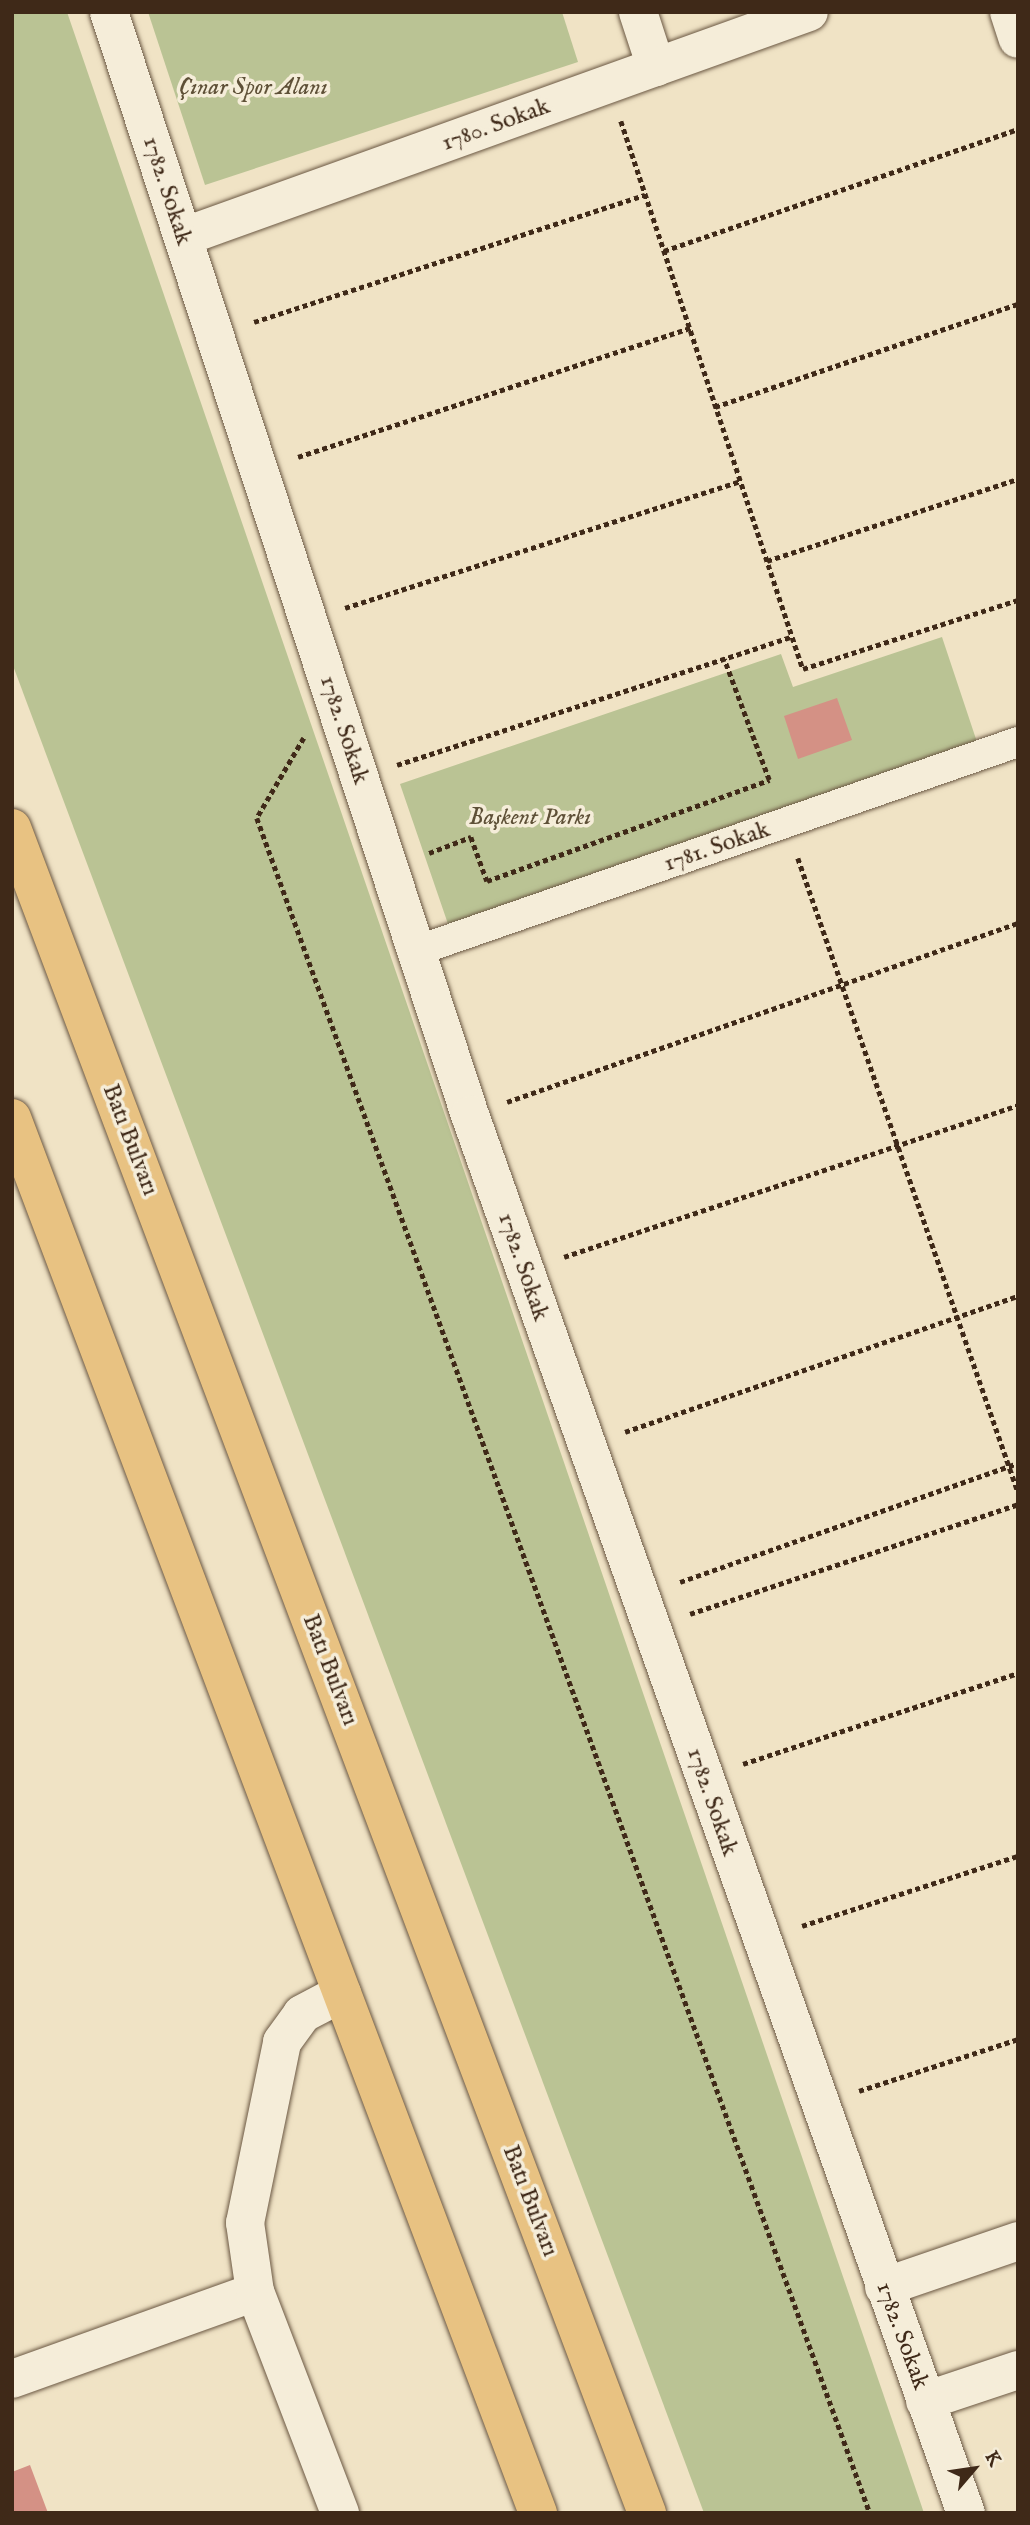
<!DOCTYPE html>
<html>
<head>
<meta charset="utf-8">
<style>
  body { margin:0 }
  #map { position:relative; width:1030px; height:2525px; overflow:hidden; background:#f0e3c5; font-family:"IM FELL English",serif }
  div>[style] { position:absolute }
  .green>* { inset:0; background:#bac394 }
  .building>* { inset:0; background:#d49185 }
  .path>* { height:4.5px; margin-top:-2.25px; transform-origin:0; background:repeating-linear-gradient(90deg,#3f2918 0 5px,transparent 0 8.5px) }
  .roads { filter:drop-shadow(0 0 2px #6b5843) drop-shadow(0 0 2px #6b5843) }
  .pedestrian>* { height:30px; margin:-15px; padding:0 15px; transform-origin:15px; border-radius:15px; background:#f5edd9 }
  .minor>* { height:38px; margin:-19px; padding:0 19px; transform-origin:19px; border-radius:19px; background:#f5edd9 }
  .tertiary>* { height:38px; margin:-19px; padding:0 19px; transform-origin:19px; border-radius:19px; background:#f5edd9 }
  .primary>* { height:38px; margin:-19px; padding:0 19px; transform-origin:19px; border-radius:19px; background:#e8c282 }
  span { translate:-50% -50%; white-space:nowrap; text-align:center; line-height:1.15; -webkit-text-stroke:7px #f5edd9; paint-order:stroke }
  .park-label { font-size:24px; color:#5e5037; font-style:italic }
  .street-label { font-size:24px; color:#3f2918 }
  .frame { position:absolute; inset:0; border:14px solid #3f2918; pointer-events:none }
  .north { position:absolute; left:939px; top:2434px; width:70px; height:70px; -webkit-text-stroke:5px #f5edd9; paint-order:stroke; rotate:61deg; font-size:19px; font-weight:700; line-height:28px; text-align:center; color:#3f2918 }
  .north::after { content:''; display:block; margin:auto; width:24px; height:32px; background:#3f2918; clip-path:polygon(50% 0,100% 100%,50% 72%,0 100%) }
</style>
</head>
<body>
<div id="map">
  <div class="green">
    <i style="clip-path:polygon(12px 12px,67px 12px,924px 2513px,704px 2513px,12px 663px)"></i>
    <i style="clip-path:polygon(148px 12px,562px 12px,578px 62px,205px 185px)"></i>
    <i style="clip-path:polygon(942px 637px,977px 742px,448px 924px,400px 784px,781px 654px,793px 687px)"></i>
  </div>
  <div class="building">
    <i style="clip-path:polygon(837px 698px,852px 740px,798px 759px,784px 716px)"></i>
    <i style="clip-path:polygon(30px 2465px,48px 2513px,12px 2513px,12px 2472px)"></i>
  </div>
  <div class="path">
    <i style="left:621px;top:121px;width:577px;rotate:71.63deg"></i>
    <i style="left:803px;top:669px;width:226px;rotate:-17.8deg"></i>
    <i style="left:664px;top:251px;width:374px;rotate:-19deg"></i>
    <i style="left:254px;top:322px;width:411px;rotate:-18deg"></i>
    <i style="left:715px;top:407px;width:320px;rotate:-18.8deg"></i>
    <i style="left:298px;top:457px;width:413px;rotate:-18.2deg"></i>
    <i style="left:767px;top:561px;width:264px;rotate:-18.1deg"></i>
    <i style="left:345px;top:608px;width:416px;rotate:-17.8deg"></i>
    <i style="left:304px;top:738px;width:93px;rotate:120.4deg"></i>
    <i style="left:257px;top:818px;width:1802px;rotate:70.12deg"></i>
    <i style="left:397px;top:765px;width:415px;rotate:-18deg"></i>
    <i style="left:429px;top:853px;width:45px;rotate:-20.9deg"></i>
    <i style="left:471px;top:837px;width:47px;rotate:70deg"></i>
    <i style="left:487px;top:881px;width:300px;rotate:-19.7deg"></i>
    <i style="left:769px;top:780px;width:129px;rotate:-110.4deg"></i>
    <i style="left:798px;top:858px;width:671px;rotate:70.86deg"></i>
    <i style="left:507px;top:1102px;width:541px;rotate:-19.31deg"></i>
    <i style="left:564px;top:1257px;width:479px;rotate:-18.5deg"></i>
    <i style="left:625px;top:1432px;width:416px;rotate:-19.1deg"></i>
    <i style="left:680px;top:1582px;width:358px;rotate:-19.4deg"></i>
    <i style="left:690px;top:1614px;width:346px;rotate:-18.5deg"></i>
    <i style="left:743px;top:1764px;width:290px;rotate:-18.3deg"></i>
    <i style="left:802px;top:1926px;width:227px;rotate:-18deg"></i>
    <i style="left:859px;top:2091px;width:167px;rotate:-18.1deg"></i>
  </div>
  <div class="roads">
    <div class="pedestrian">
      <i style="left:416px;top:951px;width:637px;rotate:-19.15deg"></i>
    </div>
    <div class="minor">
      <i style="left:109px;top:12px;width:1161px;rotate:71.88deg"></i>
      <i style="left:470px;top:1115px;width:1483px;rotate:70.47deg"></i>
      <i style="left:638px;top:12px;width:58px;rotate:71.9deg"></i>
      <i style="left:183px;top:237px;width:665px;rotate:-19.77deg"></i>
      <i style="left:884px;top:2287px;width:142px;rotate:-18.9deg"></i>
      <i style="left:12px;top:2379px;width:258px;rotate:-19.7deg"></i>
      <i style="left:925px;top:2401px;width:98px;rotate:-18.4deg"></i>
      <i style="left:340px;top:2513px;width:237px;rotate:-111deg"></i>
      <i style="left:255px;top:2292px;width:70px;rotate:-98.2deg"></i>
      <i style="left:245px;top:2223px;width:185px;rotate:-78.4deg"></i>
      <i style="left:282px;top:2042px;width:34px;rotate:-54deg"></i>
      <i style="left:302px;top:2014px;width:45px;rotate:-27.7deg"></i>
    </div>
    <div class="tertiary">
      <i style="left:1009px;top:12px;width:28px;rotate:72deg"></i>
    </div>
    <div class="primary">
      <i style="left:12px;top:828px;width:1801px;rotate:69.35deg"></i>
      <i style="left:12px;top:1118px;width:1491px;rotate:69.34deg"></i>
    </div>
  </div>
  <div class="park-label">
    <span style="left:253px;top:88px">Çınar Spor Alanı</span>
    <span style="left:530px;top:818px">Başkent Parkı</span>
  </div>
  <div class="street-label">
    <span style="left:496px;top:125px;rotate:-20deg">1780. Sokak</span>
    <span style="left:167px;top:191px;rotate:72deg">1782. Sokak</span>
    <span style="left:344px;top:730px;rotate:72deg">1782. Sokak</span>
    <span style="left:717px;top:847px;rotate:-19deg">1781. Sokak</span>
    <span style="left:130px;top:1140px;rotate:69deg">Batı Bulvarı</span>
    <span style="left:523px;top:1267px;rotate:71deg">1782. Sokak</span>
    <span style="left:330px;top:1670px;rotate:69deg">Batı Bulvarı</span>
    <span style="left:712px;top:1802px;rotate:71deg">1782. Sokak</span>
    <span style="left:530px;top:2201px;rotate:69deg">Batı Bulvarı</span>
    <span style="left:902px;top:2336px;rotate:70deg">1782. Sokak</span>
  </div>
  <div class="frame"></div>
  <div class="north">K</div>
</div>
</body>
</html>
